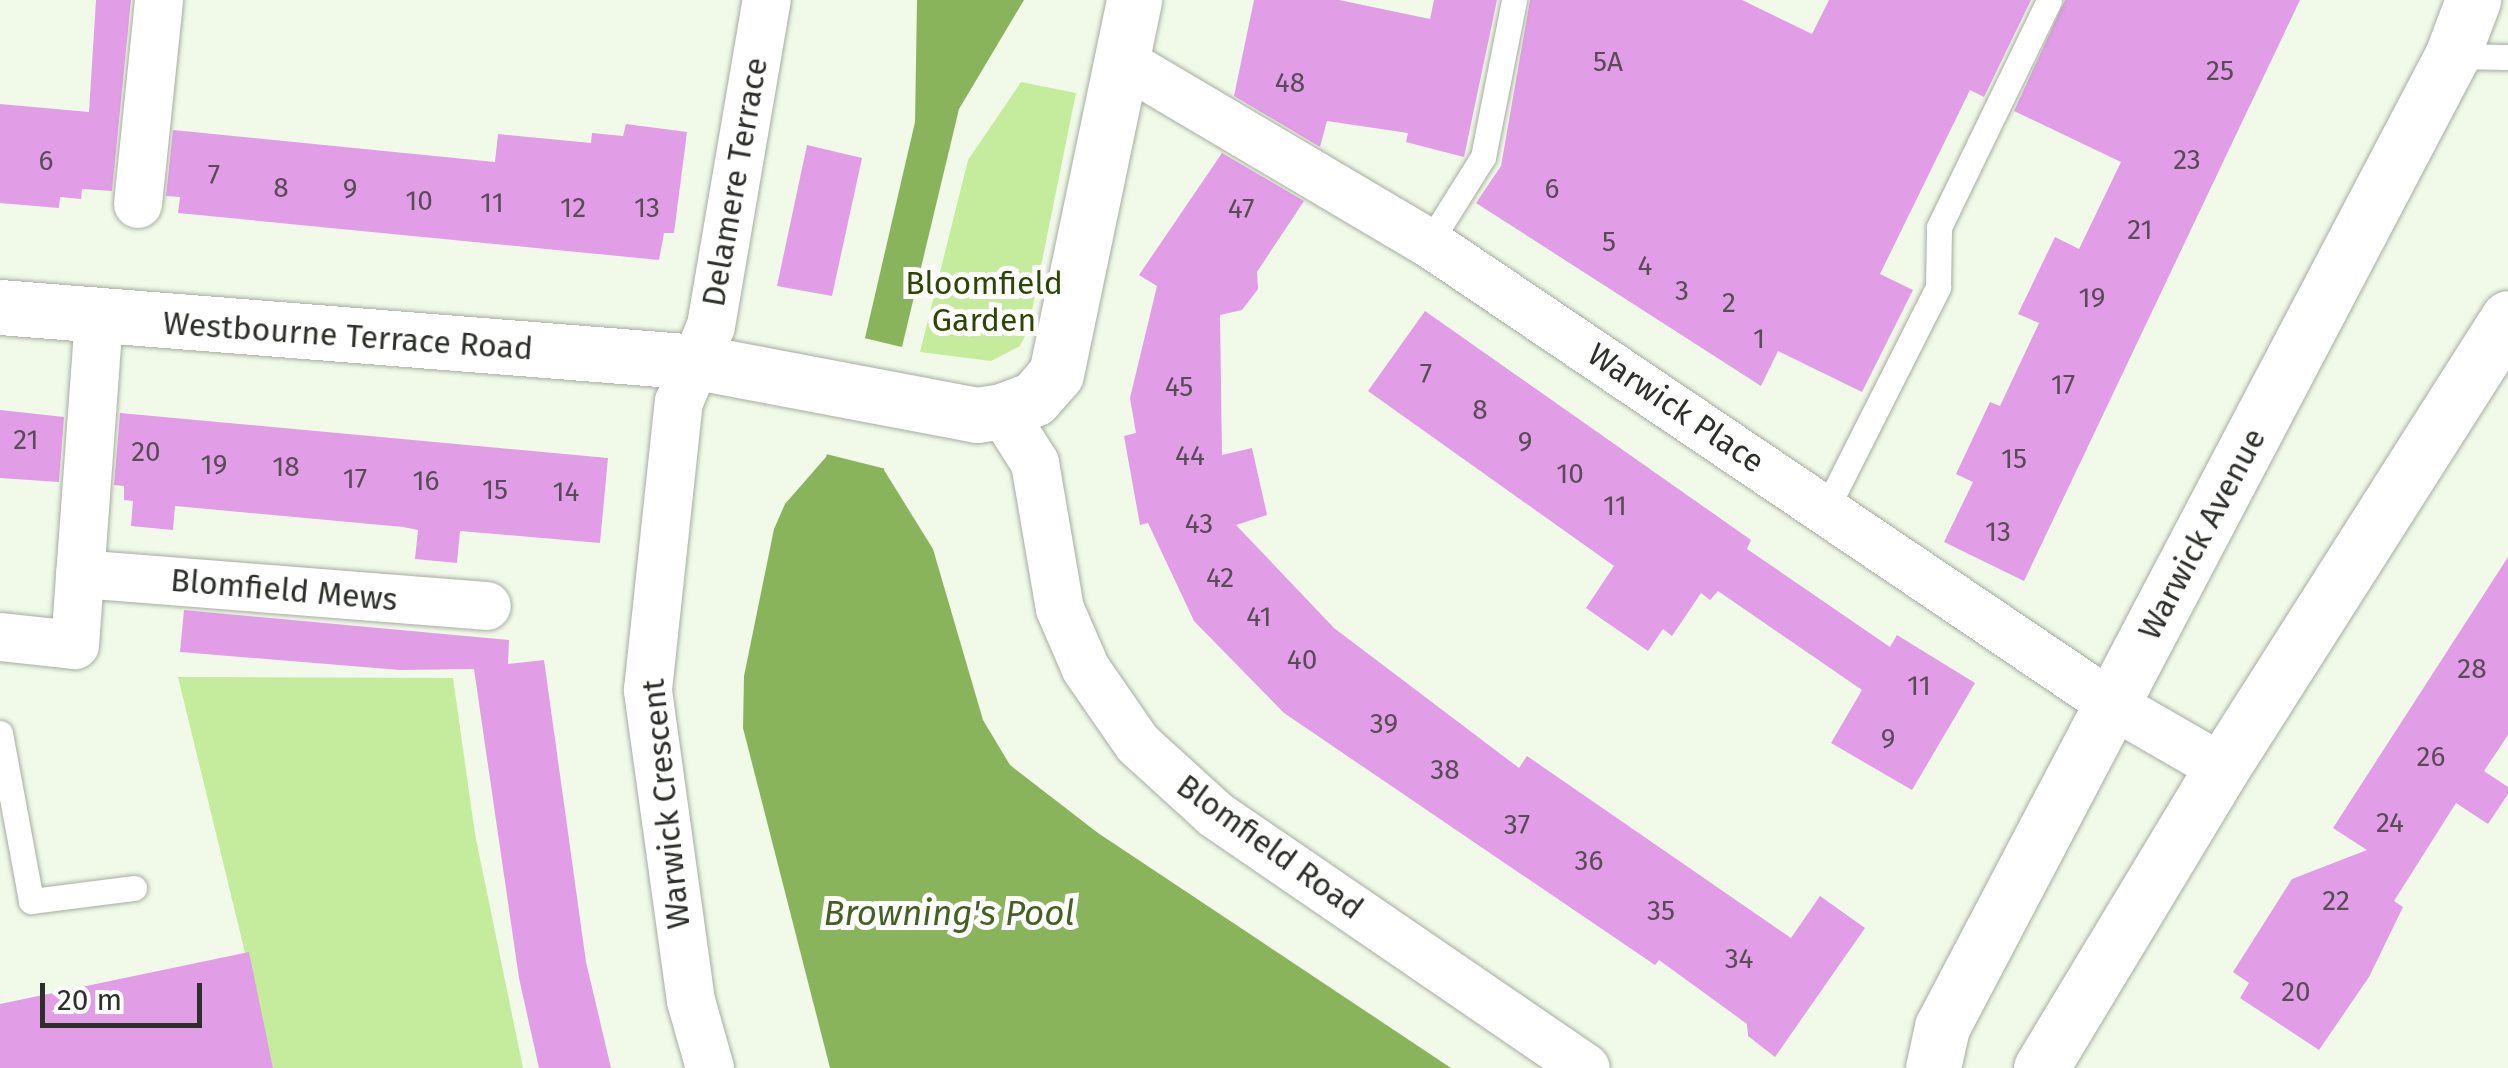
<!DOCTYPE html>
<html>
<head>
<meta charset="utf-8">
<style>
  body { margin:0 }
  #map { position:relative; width:2508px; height:1068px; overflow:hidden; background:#f1f9e9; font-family:"Fira Sans",sans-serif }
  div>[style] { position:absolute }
  .green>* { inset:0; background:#c5ec9d }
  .water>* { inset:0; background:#8ab45b }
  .pier>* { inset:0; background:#f1f9e9 }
  .building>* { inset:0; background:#e29de7 }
  .roads { filter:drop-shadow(0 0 2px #a6ad9f) drop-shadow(0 0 2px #a6ad9f) }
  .lane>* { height:25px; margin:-12.5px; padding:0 12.5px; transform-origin:12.5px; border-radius:12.5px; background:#fff }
  .street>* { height:48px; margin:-24px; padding:0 24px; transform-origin:24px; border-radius:24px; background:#fff }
  .secondary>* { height:55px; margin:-27.5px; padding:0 27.5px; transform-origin:27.5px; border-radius:27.5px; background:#fff }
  span { translate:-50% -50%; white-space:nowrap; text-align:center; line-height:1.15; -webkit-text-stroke:10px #fff; paint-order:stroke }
  .number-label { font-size:28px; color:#5a4b59 }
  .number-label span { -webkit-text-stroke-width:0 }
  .street-label { font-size:32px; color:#2d302a }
  .park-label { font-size:32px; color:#2c4603 }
  .water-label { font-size:35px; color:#446022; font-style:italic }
  .scale { position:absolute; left:40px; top:983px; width:162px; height:45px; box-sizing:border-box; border:5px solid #2d302a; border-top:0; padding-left:12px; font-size:30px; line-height:35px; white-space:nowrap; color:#2d302a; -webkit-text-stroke:8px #fff; paint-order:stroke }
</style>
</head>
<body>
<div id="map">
  <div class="green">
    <i style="clip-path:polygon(1021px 82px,1076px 93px,1028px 330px,1020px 346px,991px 361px,920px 352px,968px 160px)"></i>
    <i style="clip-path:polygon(178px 677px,453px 678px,475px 834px,523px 1068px,273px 1068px)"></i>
  </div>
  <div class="water">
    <i style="clip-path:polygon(917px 0,1024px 0,959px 109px,902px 347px,884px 470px,933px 549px,983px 720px,1010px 765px,1098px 833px,1451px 1068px,830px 1068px,743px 728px,744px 676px,774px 529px,785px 504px,826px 457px,865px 338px,915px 122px)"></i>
  </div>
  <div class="pier">
    <i style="clip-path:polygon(860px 337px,906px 348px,890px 470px,822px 453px)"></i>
  </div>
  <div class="building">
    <i style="clip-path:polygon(96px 0,131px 0,112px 191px,82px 189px,81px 199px,60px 197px,59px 208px,0 203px,0 104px,89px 112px)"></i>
    <i style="clip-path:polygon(1254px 0,1339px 0,1430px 19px,1434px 0,1497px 0,1464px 157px,1406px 142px,1408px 133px,1327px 121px,1320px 147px,1234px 96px)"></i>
    <i style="clip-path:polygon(1530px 0,1742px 0,1812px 34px,1829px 0,2031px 0,1984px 97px,1970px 90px,1880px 274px,1913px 290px,1862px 392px,1778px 351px,1761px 386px,1476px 203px,1501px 166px)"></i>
    <i style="clip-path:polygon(2065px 0,2300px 0,2024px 581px,1944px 542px,1973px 482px,1956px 474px,1990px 402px,2000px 406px,2039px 323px,2018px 314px,2055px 237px,2079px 249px,2121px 162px,2014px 111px)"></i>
    <i style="clip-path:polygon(626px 124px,687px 132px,674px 233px,664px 233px,659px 260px,178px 213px,180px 197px,166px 196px,173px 130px,495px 162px,498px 134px,591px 143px,592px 133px,623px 136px)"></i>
    <i style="clip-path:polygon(807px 145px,862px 158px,832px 296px,777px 286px)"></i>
    <i style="clip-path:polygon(1222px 153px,1304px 201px,1257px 272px,1258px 289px,1242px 310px,1220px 315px,1222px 455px,1252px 448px,1267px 515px,1236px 525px,1334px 628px,1519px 768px,1527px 756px,1791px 938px,1820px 896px,1865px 928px,1775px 1057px,1748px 1036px,1747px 1024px,1659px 960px,1655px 965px,1284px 713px,1194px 621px,1148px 523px,1140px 525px,1124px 436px,1136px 433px,1130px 398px,1157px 286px,1139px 275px)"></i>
    <i style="clip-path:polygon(1425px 311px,1751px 540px,1747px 549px,1890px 647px,1897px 635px,1975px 683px,1912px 790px,1831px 743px,1862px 690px,1718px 591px,1710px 600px,1701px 593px,1672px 636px,1663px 629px,1648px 651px,1586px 608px,1614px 566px,1368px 391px)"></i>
    <i style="clip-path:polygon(0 410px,64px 417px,59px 482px,0 478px)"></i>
    <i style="clip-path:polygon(120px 413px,608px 458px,600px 543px,460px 531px,457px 563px,415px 559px,418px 530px,403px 527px,175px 506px,173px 530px,131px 526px,133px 501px,124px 500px,124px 486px,114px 485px)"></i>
    <i style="clip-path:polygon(2508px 557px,2508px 735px,2484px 771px,2508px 787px,2508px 794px,2488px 824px,2456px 803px,2394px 901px,2403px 907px,2369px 977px,2319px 1050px,2240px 998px,2249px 983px,2233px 972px,2292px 879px,2367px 850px,2333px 828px)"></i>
    <i style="clip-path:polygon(184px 610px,509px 640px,508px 664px,544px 660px,586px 962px,611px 1068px,539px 1068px,519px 978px,474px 669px,400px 670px,180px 652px)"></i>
    <i style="clip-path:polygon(249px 952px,273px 1068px,0 1068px,0 1004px)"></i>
  </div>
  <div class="roads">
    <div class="lane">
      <i style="left:2452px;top:56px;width:56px;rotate:1deg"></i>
      <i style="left:1429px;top:243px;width:102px;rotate:-57.9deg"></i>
      <i style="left:1483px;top:157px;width:160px;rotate:-78.8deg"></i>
      <i style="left:1826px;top:509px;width:249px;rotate:-63.2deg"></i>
      <i style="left:1938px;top:287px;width:60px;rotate:-89deg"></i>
      <i style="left:1939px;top:227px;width:252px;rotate:-64.1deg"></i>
      <i style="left:0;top:733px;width:171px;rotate:79.5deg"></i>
      <i style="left:31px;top:901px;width:104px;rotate:-7.2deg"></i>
    </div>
    <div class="street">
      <i style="left:1121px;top:61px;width:358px;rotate:30.6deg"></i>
      <i style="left:1429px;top:243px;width:825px;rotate:34.04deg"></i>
      <i style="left:2113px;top:705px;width:126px;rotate:30deg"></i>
      <i style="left:138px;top:204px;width:205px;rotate:-84.1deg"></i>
      <i style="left:1002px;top:411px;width:62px;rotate:57.6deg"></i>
      <i style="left:1035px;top:463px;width:148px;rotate:80.3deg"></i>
      <i style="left:1060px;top:609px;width:65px;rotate:66.6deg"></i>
      <i style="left:1086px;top:669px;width:91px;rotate:55.3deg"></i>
      <i style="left:1138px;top:744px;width:105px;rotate:42.3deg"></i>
      <i style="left:1216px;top:815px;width:448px;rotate:34.4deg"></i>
      <i style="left:80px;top:574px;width:408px;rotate:4.5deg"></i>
      <i style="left:0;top:637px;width:75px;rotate:6.1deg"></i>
      <i style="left:75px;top:645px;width:328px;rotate:-85.8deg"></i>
      <i style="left:710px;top:1068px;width:70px;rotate:-105.8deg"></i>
      <i style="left:691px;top:1001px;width:314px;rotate:-97.9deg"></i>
      <i style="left:648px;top:690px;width:290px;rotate:-83.9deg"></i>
      <i style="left:679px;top:402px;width:82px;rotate:-67.2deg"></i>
      <i style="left:711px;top:326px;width:331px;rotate:-80.3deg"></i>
    </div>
    <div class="secondary">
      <i style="left:0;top:307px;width:699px;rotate:4.51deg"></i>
      <i style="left:697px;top:362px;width:285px;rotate:10.7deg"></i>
      <i style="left:977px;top:415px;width:25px;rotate:-9deg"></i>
      <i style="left:1002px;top:411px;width:34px;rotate:-21deg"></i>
      <i style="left:1034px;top:399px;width:33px;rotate:-49deg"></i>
      <i style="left:1056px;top:374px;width:382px;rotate:-78.2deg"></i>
      <i style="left:1933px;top:1068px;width:42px;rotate:-77.6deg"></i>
      <i style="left:1942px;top:1027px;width:1097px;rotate:-62.29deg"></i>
      <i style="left:2452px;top:56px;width:60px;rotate:-69.4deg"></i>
      <i style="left:2041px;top:1068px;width:350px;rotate:-58.9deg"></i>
      <i style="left:2222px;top:768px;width:533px;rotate:-57.56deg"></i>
    </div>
  </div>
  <div class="number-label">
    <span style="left:1608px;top:62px">5A</span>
    <span style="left:2220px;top:71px">25</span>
    <span style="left:1290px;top:83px">48</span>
    <span style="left:2187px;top:160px">23</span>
    <span style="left:46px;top:161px">6</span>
    <span style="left:214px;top:175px">7</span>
    <span style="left:281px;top:188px">8</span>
    <span style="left:350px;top:189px">9</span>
    <span style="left:1552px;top:189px">6</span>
    <span style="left:419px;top:201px">10</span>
    <span style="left:492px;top:203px">11</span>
    <span style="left:573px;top:208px">12</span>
    <span style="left:647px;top:208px">13</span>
    <span style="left:1241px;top:209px">47</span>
    <span style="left:2140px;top:230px">21</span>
    <span style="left:1609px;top:242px">5</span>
    <span style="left:1645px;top:266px">4</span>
    <span style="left:1682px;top:291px">3</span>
    <span style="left:2092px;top:298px">19</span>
    <span style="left:1729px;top:303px">2</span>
    <span style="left:1759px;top:339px">1</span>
    <span style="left:1426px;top:374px">7</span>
    <span style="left:2063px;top:385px">17</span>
    <span style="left:1179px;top:387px">45</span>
    <span style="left:1480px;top:410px">8</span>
    <span style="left:26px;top:440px">21</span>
    <span style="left:1525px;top:442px">9</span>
    <span style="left:146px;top:452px">20</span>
    <span style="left:1190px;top:456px">44</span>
    <span style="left:2014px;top:459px">15</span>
    <span style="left:214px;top:465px">19</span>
    <span style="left:286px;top:467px">18</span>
    <span style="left:1570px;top:474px">10</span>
    <span style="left:355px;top:479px">17</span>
    <span style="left:426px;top:481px">16</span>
    <span style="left:495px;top:490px">15</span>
    <span style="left:566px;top:492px">14</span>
    <span style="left:1615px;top:506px">11</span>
    <span style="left:1199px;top:524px">43</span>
    <span style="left:1998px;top:532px">13</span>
    <span style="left:1220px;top:578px">42</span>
    <span style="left:1259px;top:617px">41</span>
    <span style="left:1302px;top:660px">40</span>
    <span style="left:2472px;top:669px">28</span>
    <span style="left:1919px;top:686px">11</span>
    <span style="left:1384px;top:724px">39</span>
    <span style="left:1888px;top:739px">9</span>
    <span style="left:2431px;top:757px">26</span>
    <span style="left:1445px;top:770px">38</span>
    <span style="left:2390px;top:823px">24</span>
    <span style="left:1517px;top:825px">37</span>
    <span style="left:1589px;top:861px">36</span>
    <span style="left:2336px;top:901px">22</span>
    <span style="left:1661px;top:911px">35</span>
    <span style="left:1739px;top:959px">34</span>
    <span style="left:2296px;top:992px">20</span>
  </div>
  <div class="street-label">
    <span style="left:735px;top:182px;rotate:-80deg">Delamere Terrace</span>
    <span style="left:348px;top:336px;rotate:4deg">Westbourne Terrace Road</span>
    <span style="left:1676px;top:408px;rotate:34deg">Warwick Place</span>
    <span style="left:2202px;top:534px;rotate:-62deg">Warwick Avenue</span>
    <span style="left:284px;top:590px;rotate:5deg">Blomfield Mews</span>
    <span style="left:666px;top:804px;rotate:-96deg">Warwick Crescent</span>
    <span style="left:1270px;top:847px;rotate:36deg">Blomfield Road</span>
  </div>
  <div class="park-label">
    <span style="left:984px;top:302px">Bloomfield<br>Garden</span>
  </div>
  <div class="water-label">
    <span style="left:949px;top:913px">Browning's Pool</span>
  </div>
  <div class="scale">20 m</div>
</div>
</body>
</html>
